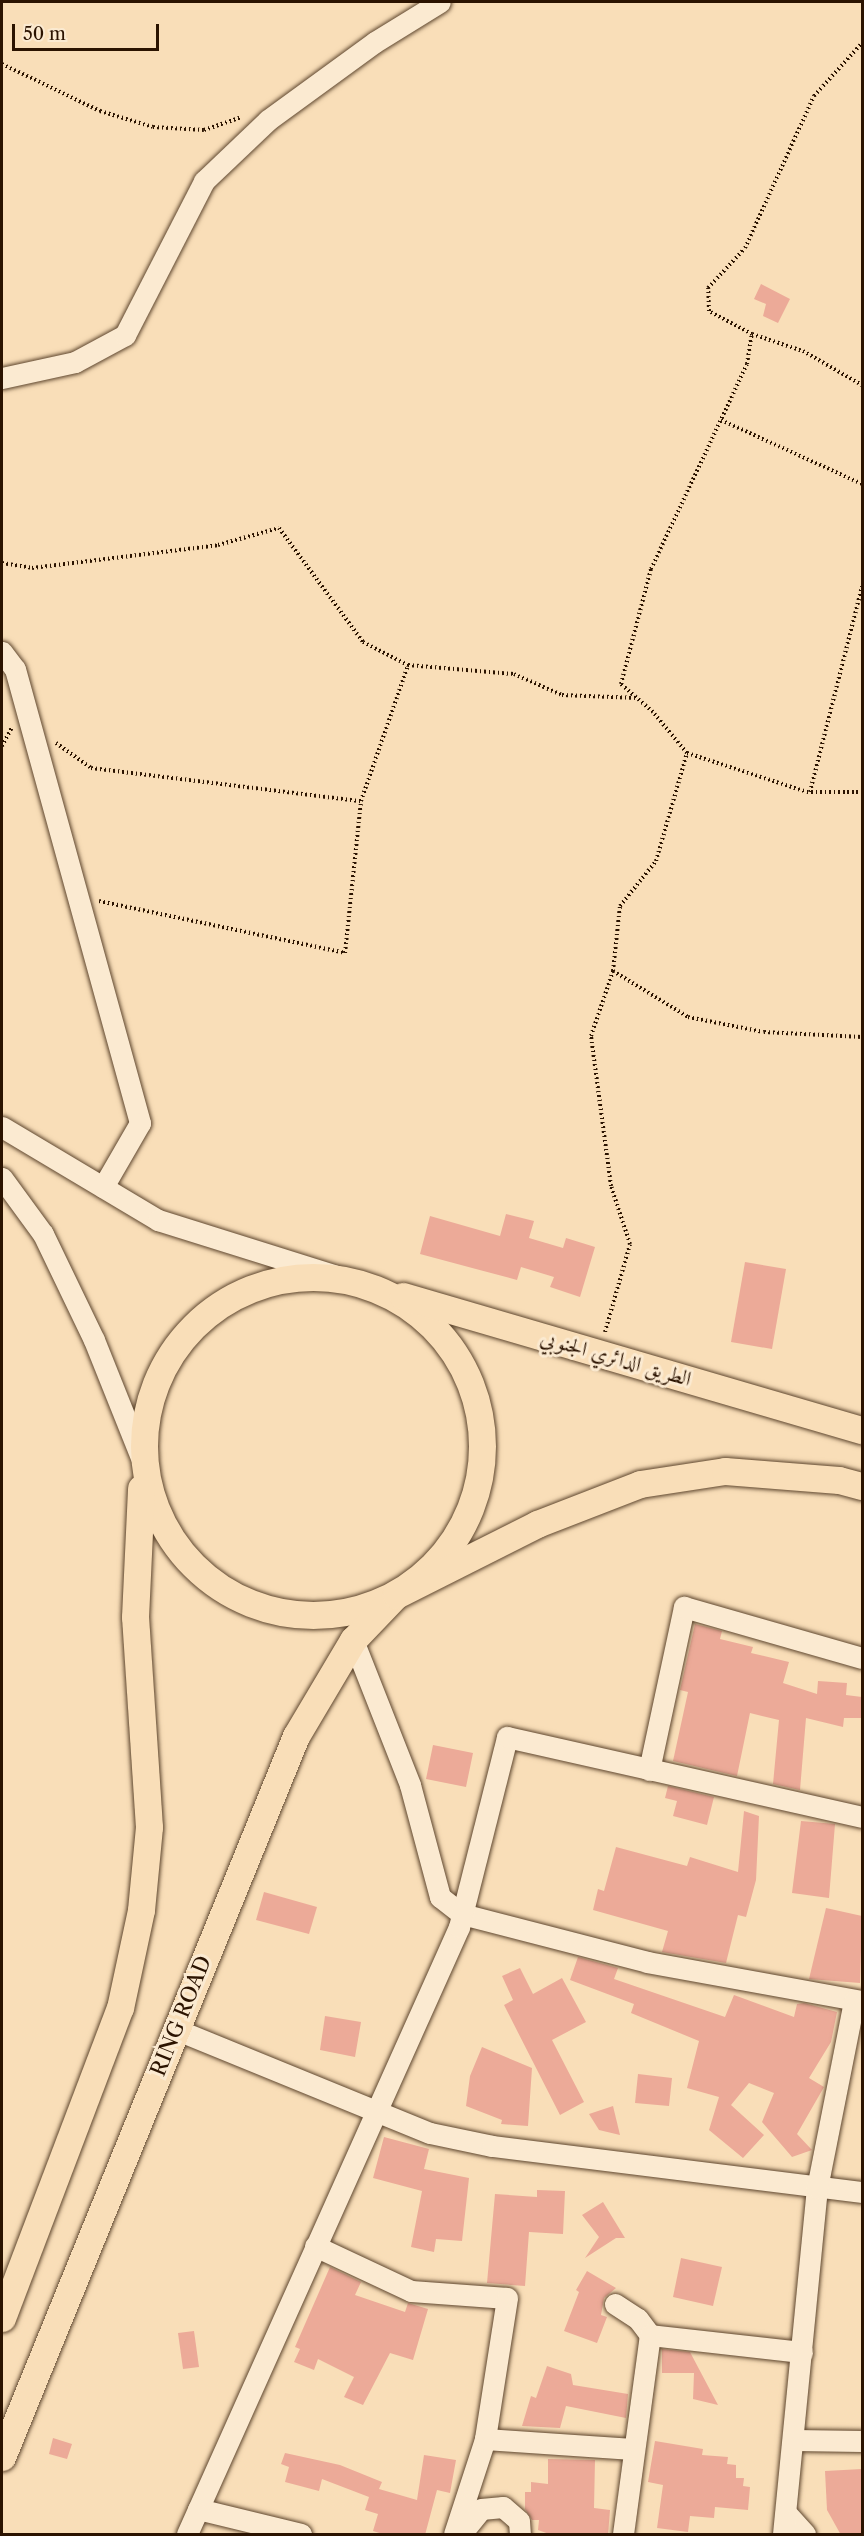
<!DOCTYPE html>
<html>
<head>
<meta charset="utf-8">
<style>
  body { margin:0 }
  #map { position:relative; width:864px; height:2536px; overflow:hidden; background:#f9deb8; font-family:"Libre Caslon Text",Amiri,serif }
  div>[style] { position:absolute }
  .building>* { inset:0; background:#ecaa98 }
  .path>* { height:4px; margin-top:-2px; transform-origin:0; background:repeating-linear-gradient(90deg,#2b1300 0 1.5px,transparent 0 4.5px) }
  .roads { filter:drop-shadow(0 0 2px #5e462e) drop-shadow(0 0 2px #5e462e) }
  .minor>* { height:21px; margin:-10.5px; padding:0 10.5px; transform-origin:10.5px; border-radius:10.5px; background:#fbead1 }
  .major>* { height:27px; margin:-13.5px; padding:0 13.5px; transform-origin:13.5px; border-radius:13.5px; background:#f9deb8 }
  .major>.ring { margin:-13.5px; padding:0; box-sizing:content-box; background:none; border:27px solid #f9deb8; border-radius:50% }
  span { translate:-50% -50%; white-space:nowrap; text-align:center; line-height:1.15; -webkit-text-stroke:6px #fbead1; paint-order:stroke }
  .street-label { font-size:21px; color:#2b1300 }
  .frame { position:absolute; inset:0; border:3px solid #2b1300; pointer-events:none }
  .scale { position:absolute; left:12px; top:24px; width:147px; height:27px; box-sizing:border-box; border:3px solid #2b1300; border-top:0; padding-left:8px; font-size:18px; line-height:21px; white-space:nowrap; color:#2b1300; -webkit-text-stroke:4px #fbead1; paint-order:stroke }
</style>
</head>
<body>
<div id="map">
  <div class="building">
    <i style="clip-path:polygon(761px 284px,790px 299px,778px 323px,763px 316px,766px 304px,754px 299px)"></i>
    <i style="clip-path:polygon(506px 1214px,534px 1221px,529px 1238px,563px 1248px,566px 1238px,595px 1247px,580px 1297px,550px 1287px,554px 1277px,521px 1267px,517px 1280px,420px 1254px,430px 1216px,500px 1236px)"></i>
    <i style="clip-path:polygon(745px 1262px,786px 1269px,772px 1349px,731px 1342px)"></i>
    <i style="clip-path:polygon(695px 1624px,722px 1631px,720px 1639px,753px 1647px,751px 1653px,789px 1662px,783px 1683px,817px 1694px,818px 1681px,847px 1683px,846px 1695px,862px 1697px,862px 1718px,844px 1718px,843px 1727px,806px 1718px,800px 1790px,773px 1784px,779px 1720px,750px 1713px,737px 1776px,673px 1761px,688px 1692px,680px 1690px)"></i>
    <i style="clip-path:polygon(433px 1745px,473px 1753px,466px 1787px,426px 1779px)"></i>
    <i style="clip-path:polygon(668px 1786px,714px 1797px,707px 1825px,673px 1816px,677px 1801px,665px 1798px)"></i>
    <i style="clip-path:polygon(744px 1811px,759px 1816px,756px 1880px,746px 1917px,738px 1915px,726px 1963px,662px 1952px,668px 1931px,593px 1910px,598px 1889px,604px 1891px,616px 1847px,687px 1866px,690px 1857px,738px 1872px)"></i>
    <i style="clip-path:polygon(801px 1821px,835px 1824px,829px 1898px,792px 1893px)"></i>
    <i style="clip-path:polygon(264px 1892px,317px 1907px,309px 1934px,256px 1920px)"></i>
    <i style="clip-path:polygon(826px 1908px,862px 1916px,860px 1983px,809px 1979px)"></i>
    <i style="clip-path:polygon(578px 1957px,618px 1968px,614px 1979px,725px 2017px,734px 1995px,794px 2017px,797px 2004px,804px 2003px,837px 2012px,831px 2042px,809px 2078px,824px 2087px,797px 2134px,812px 2150px,792px 2157px,762px 2122px,774px 2093px,749px 2083px,731px 2105px,764px 2135px,743px 2158px,709px 2130px,719px 2097px,687px 2088px,699px 2041px,631px 2013px,634px 2004px,570px 1980px)"></i>
    <i style="clip-path:polygon(520px 1968px,533px 1994px,562px 1978px,586px 2022px,552px 2040px,584px 2102px,560px 2115px,504px 2005px,513px 2000px,502px 1976px)"></i>
    <i style="clip-path:polygon(325px 2016px,361px 2022px,355px 2057px,320px 2050px)"></i>
    <i style="clip-path:polygon(482px 2047px,532px 2068px,528px 2126px,501px 2124px,502px 2120px,466px 2106px,470px 2076px)"></i>
    <i style="clip-path:polygon(638px 2074px,672px 2078px,669px 2106px,635px 2103px)"></i>
    <i style="clip-path:polygon(613px 2106px,620px 2135px,599px 2130px,589px 2114px)"></i>
    <i style="clip-path:polygon(384px 2137px,429px 2149px,424px 2169px,469px 2178px,462px 2241px,436px 2239px,434px 2252px,411px 2247px,422px 2191px,373px 2178px)"></i>
    <i style="clip-path:polygon(537px 2190px,565px 2191px,563px 2234px,529px 2232px,525px 2286px,487px 2283px,495px 2194px,537px 2197px)"></i>
    <i style="clip-path:polygon(603px 2202px,625px 2238px,616px 2238px,585px 2258px,599px 2237px,582px 2215px)"></i>
    <i style="clip-path:polygon(681px 2258px,722px 2267px,713px 2306px,673px 2297px)"></i>
    <i style="clip-path:polygon(330px 2267px,361px 2282px,355px 2295px,405px 2312px,408px 2303px,428px 2309px,413px 2360px,390px 2353px,363px 2405px,344px 2397px,354px 2377px,318px 2359px,314px 2370px,294px 2362px,300px 2349px,295px 2347px)"></i>
    <i style="clip-path:polygon(587px 2271px,616px 2288px,604px 2298px,601px 2315px,607px 2317px,597px 2343px,564px 2331px,579px 2292px,576px 2290px)"></i>
    <i style="clip-path:polygon(194px 2331px,199px 2367px,183px 2369px,178px 2333px)"></i>
    <i style="clip-path:polygon(662px 2349px,690px 2352px,718px 2405px,693px 2399px,694px 2373px,662px 2373px)"></i>
    <i style="clip-path:polygon(547px 2366px,571px 2374px,573px 2385px,628px 2394px,626px 2418px,566px 2406px,560px 2428px,522px 2426px,531px 2396px,536px 2398px)"></i>
    <i style="clip-path:polygon(53px 2438px,72px 2444px,67px 2459px,49px 2454px)"></i>
    <i style="clip-path:polygon(655px 2441px,703px 2449px,702px 2455px,728px 2457px,727px 2464px,736px 2465px,736px 2478px,744px 2478px,743px 2486px,750px 2487px,748px 2510px,715px 2507px,714px 2518px,690px 2516px,688px 2532px,657px 2528px,663px 2485px,648px 2482px)"></i>
    <i style="clip-path:polygon(285px 2453px,340px 2465px,382px 2482px,379px 2489px,417px 2500px,424px 2455px,456px 2460px,450px 2493px,437px 2490px,425px 2535px,386px 2535px,373px 2531px,378px 2514px,365px 2510px,369px 2497px,322px 2479px,319px 2491px,285px 2482px,289px 2467px,281px 2464px)"></i>
    <i style="clip-path:polygon(548px 2459px,595px 2460px,594px 2508px,610px 2510px,608px 2535px,552px 2535px,538px 2530px,539px 2520px,532px 2520px,525px 2509px,525px 2492px,531px 2492px,531px 2482px,548px 2484px)"></i>
    <i style="clip-path:polygon(862px 2469px,862px 2535px,841px 2535px,827px 2510px,825px 2471px)"></i>
  </div>
  <div class="path">
    <i style="left:2px;top:64px;width:109px;rotate:25.6deg"></i>
    <i style="left:100px;top:111px;width:55px;rotate:16.8deg"></i>
    <i style="left:153px;top:127px;width:51px;rotate:3.4deg"></i>
    <i style="left:204px;top:130px;width:39px;rotate:-19deg"></i>
    <i style="left:752px;top:334px;width:54px;rotate:18.4deg"></i>
    <i style="left:803px;top:351px;width:68px;rotate:30deg"></i>
    <i style="left:721px;top:420px;width:155px;rotate:24.4deg"></i>
    <i style="left:2px;top:563px;width:30px;rotate:9deg"></i>
    <i style="left:32px;top:568px;width:187px;rotate:-7deg"></i>
    <i style="left:218px;top:545px;width:63px;rotate:-15.6deg"></i>
    <i style="left:279px;top:528px;width:142px;rotate:53.6deg"></i>
    <i style="left:363px;top:642px;width:51px;rotate:27.1deg"></i>
    <i style="left:408px;top:665px;width:106px;rotate:4.9deg"></i>
    <i style="left:514px;top:674px;width:52px;rotate:23.6deg"></i>
    <i style="left:562px;top:695px;width:75px;rotate:2.3deg"></i>
    <i style="left:56px;top:743px;width:43px;rotate:35.5deg"></i>
    <i style="left:91px;top:768px;width:272px;rotate:7deg"></i>
    <i style="left:2px;top:746px;width:21px;rotate:-62deg"></i>
    <i style="left:687px;top:753px;width:126px;rotate:18deg"></i>
    <i style="left:807px;top:792px;width:55px"></i>
    <i style="left:810px;top:792px;width:212px;rotate:-75.8deg"></i>
    <i style="left:99px;top:901px;width:251px;rotate:11.9deg"></i>
    <i style="left:345px;top:953px;width:153px;rotate:-84deg"></i>
    <i style="left:361px;top:801px;width:144px;rotate:-70.9deg"></i>
    <i style="left:613px;top:971px;width:88px;rotate:31.5deg"></i>
    <i style="left:688px;top:1017px;width:77px;rotate:11.2deg"></i>
    <i style="left:764px;top:1032px;width:98px;rotate:2.9deg"></i>
    <i style="left:605px;top:1332px;width:91px;rotate:-74.1deg"></i>
    <i style="left:630px;top:1244px;width:61px;rotate:-108.1deg"></i>
    <i style="left:611px;top:1186px;width:151px;rotate:-97.6deg"></i>
    <i style="left:591px;top:1036px;width:69px;rotate:-71.3deg"></i>
    <i style="left:613px;top:971px;width:65px;rotate:-83.9deg"></i>
    <i style="left:620px;top:906px;width:58px;rotate:-51.3deg"></i>
    <i style="left:656px;top:861px;width:112px;rotate:-74deg"></i>
    <i style="left:687px;top:753px;width:53px;rotate:-129.7deg"></i>
    <i style="left:653px;top:712px;width:43px;rotate:-138.8deg"></i>
    <i style="left:621px;top:684px;width:119px;rotate:-75.4deg"></i>
    <i style="left:651px;top:569px;width:226px;rotate:-64.9deg"></i>
    <i style="left:747px;top:364px;width:30px;rotate:-81deg"></i>
    <i style="left:752px;top:334px;width:49px;rotate:-151.9deg"></i>
    <i style="left:709px;top:311px;width:23px;rotate:-92deg"></i>
    <i style="left:708px;top:288px;width:54px;rotate:-47.2deg"></i>
    <i style="left:745px;top:248px;width:167px;rotate:-65.6deg"></i>
    <i style="left:814px;top:96px;width:72px;rotate:-47.8deg"></i>
  </div>
  <div class="roads">
    <div class="minor">
      <i style="left:2px;top:378px;width:75px;rotate:-12.4deg"></i>
      <i style="left:75px;top:362px;width:57px;rotate:-28.4deg"></i>
      <i style="left:125px;top:335px;width:173px;rotate:-62.8deg"></i>
      <i style="left:204px;top:181px;width:88px;rotate:-43.6deg"></i>
      <i style="left:268px;top:120px;width:132px;rotate:-36.1deg"></i>
      <i style="left:375px;top:42px;width:76px;rotate:-31.6deg"></i>
      <i style="left:2px;top:652px;width:21px;rotate:53deg"></i>
      <i style="left:15px;top:669px;width:471px;rotate:74.6deg"></i>
      <i style="left:140px;top:1123px;width:74px;rotate:120deg"></i>
      <i style="left:2px;top:1127px;width:182px;rotate:30.8deg"></i>
      <i style="left:158px;top:1220px;width:221px;rotate:17.4deg"></i>
      <i style="left:2px;top:1178px;width:69px;rotate:53.8deg"></i>
      <i style="left:43px;top:1234px;width:118px;rotate:64.3deg"></i>
      <i style="left:94px;top:1340px;width:129px;rotate:68.2deg"></i>
      <i style="left:353px;top:1640px;width:156px;rotate:68.5deg"></i>
      <i style="left:410px;top:1785px;width:116px;rotate:75deg"></i>
      <i style="left:440px;top:1897px;width:28px;rotate:38deg"></i>
      <i style="left:462px;top:1914px;width:191px;rotate:14.5deg"></i>
      <i style="left:647px;top:1962px;width:219px;rotate:10.3deg"></i>
      <i style="left:649px;top:1770px;width:167px;rotate:-77.9deg"></i>
      <i style="left:684px;top:1607px;width:185px;rotate:16deg"></i>
      <i style="left:175px;top:2029px;width:275px;rotate:22.2deg"></i>
      <i style="left:430px;top:2133px;width:63px;rotate:11.8deg"></i>
      <i style="left:492px;top:2146px;width:373px;rotate:7.1deg"></i>
      <i style="left:315px;top:2246px;width:106px;rotate:25.1deg"></i>
      <i style="left:411px;top:2291px;width:96px;rotate:4.2deg"></i>
      <i style="left:507px;top:2298px;width:143px;rotate:98.9deg"></i>
      <i style="left:615px;top:2304px;width:27px;rotate:33deg"></i>
      <i style="left:638px;top:2319px;width:20px;rotate:53deg"></i>
      <i style="left:794px;top:2440px;width:68px;rotate:0.8deg"></i>
      <i style="left:198px;top:2509px;width:106px;rotate:13.6deg"></i>
      <i style="left:787px;top:2514px;width:27px;rotate:48deg"></i>
      <i style="left:187px;top:2534px;width:665px;rotate:-65.86deg"></i>
      <i style="left:459px;top:1927px;width:196px;rotate:-75.8deg"></i>
      <i style="left:507px;top:1737px;width:364px;rotate:12.7deg"></i>
      <i style="left:454px;top:2534px;width:100px;rotate:-71.9deg"></i>
      <i style="left:485px;top:2439px;width:148px;rotate:3.9deg"></i>
      <i style="left:461px;top:2534px;width:32px;rotate:-51deg"></i>
      <i style="left:481px;top:2509px;width:22px;rotate:-5deg"></i>
      <i style="left:503px;top:2507px;width:21px;rotate:41deg"></i>
      <i style="left:519px;top:2521px;width:13px;rotate:86deg"></i>
      <i style="left:623px;top:2534px;width:201px;rotate:-82.3deg"></i>
      <i style="left:650px;top:2335px;width:153px;rotate:6.4deg"></i>
      <i style="left:783px;top:2534px;width:348px;rotate:-84.4deg"></i>
      <i style="left:817px;top:2188px;width:191px;rotate:-78.8deg"></i>
    </div>
    <div class="major">
      <i class="ring" style="left:144px;top:1277px;width:311px;height:311px"></i>
      <i style="left:403px;top:1296px;width:478px;rotate:16.3deg"></i>
      <i style="left:2px;top:2318px;width:332px;rotate:-69.2deg"></i>
      <i style="left:120px;top:2008px;width:100px;rotate:-77.9deg"></i>
      <i style="left:141px;top:1910px;width:83px;rotate:-84.5deg"></i>
      <i style="left:149px;top:1827px;width:210px;rotate:-93.8deg"></i>
      <i style="left:135px;top:1617px;width:129px;rotate:-87.3deg"></i>
      <i style="left:2px;top:2457px;width:779px;rotate:-67.82deg"></i>
      <i style="left:296px;top:1736px;width:112px;rotate:-59.3deg"></i>
      <i style="left:353px;top:1640px;width:62px;rotate:-46.3deg"></i>
      <i style="left:396px;top:1595px;width:158px;rotate:-26.7deg"></i>
      <i style="left:537px;top:1524px;width:110px;rotate:-21.2deg"></i>
      <i style="left:640px;top:1484px;width:86px;rotate:-8.7deg"></i>
      <i style="left:725px;top:1471px;width:114px;rotate:4.5deg"></i>
      <i style="left:839px;top:1480px;width:24px;rotate:15deg"></i>
    </div>
  </div>
  <div class="street-label">
    <span style="left:616px;top:1358px;rotate:16deg">الطريق الدائري الجنوبي</span>
    <span style="left:181px;top:2016px;rotate:-68deg">RING ROAD</span>
  </div>
  <div class="frame"></div>
  <div class="scale">50 m</div>
</div>
</body>
</html>
